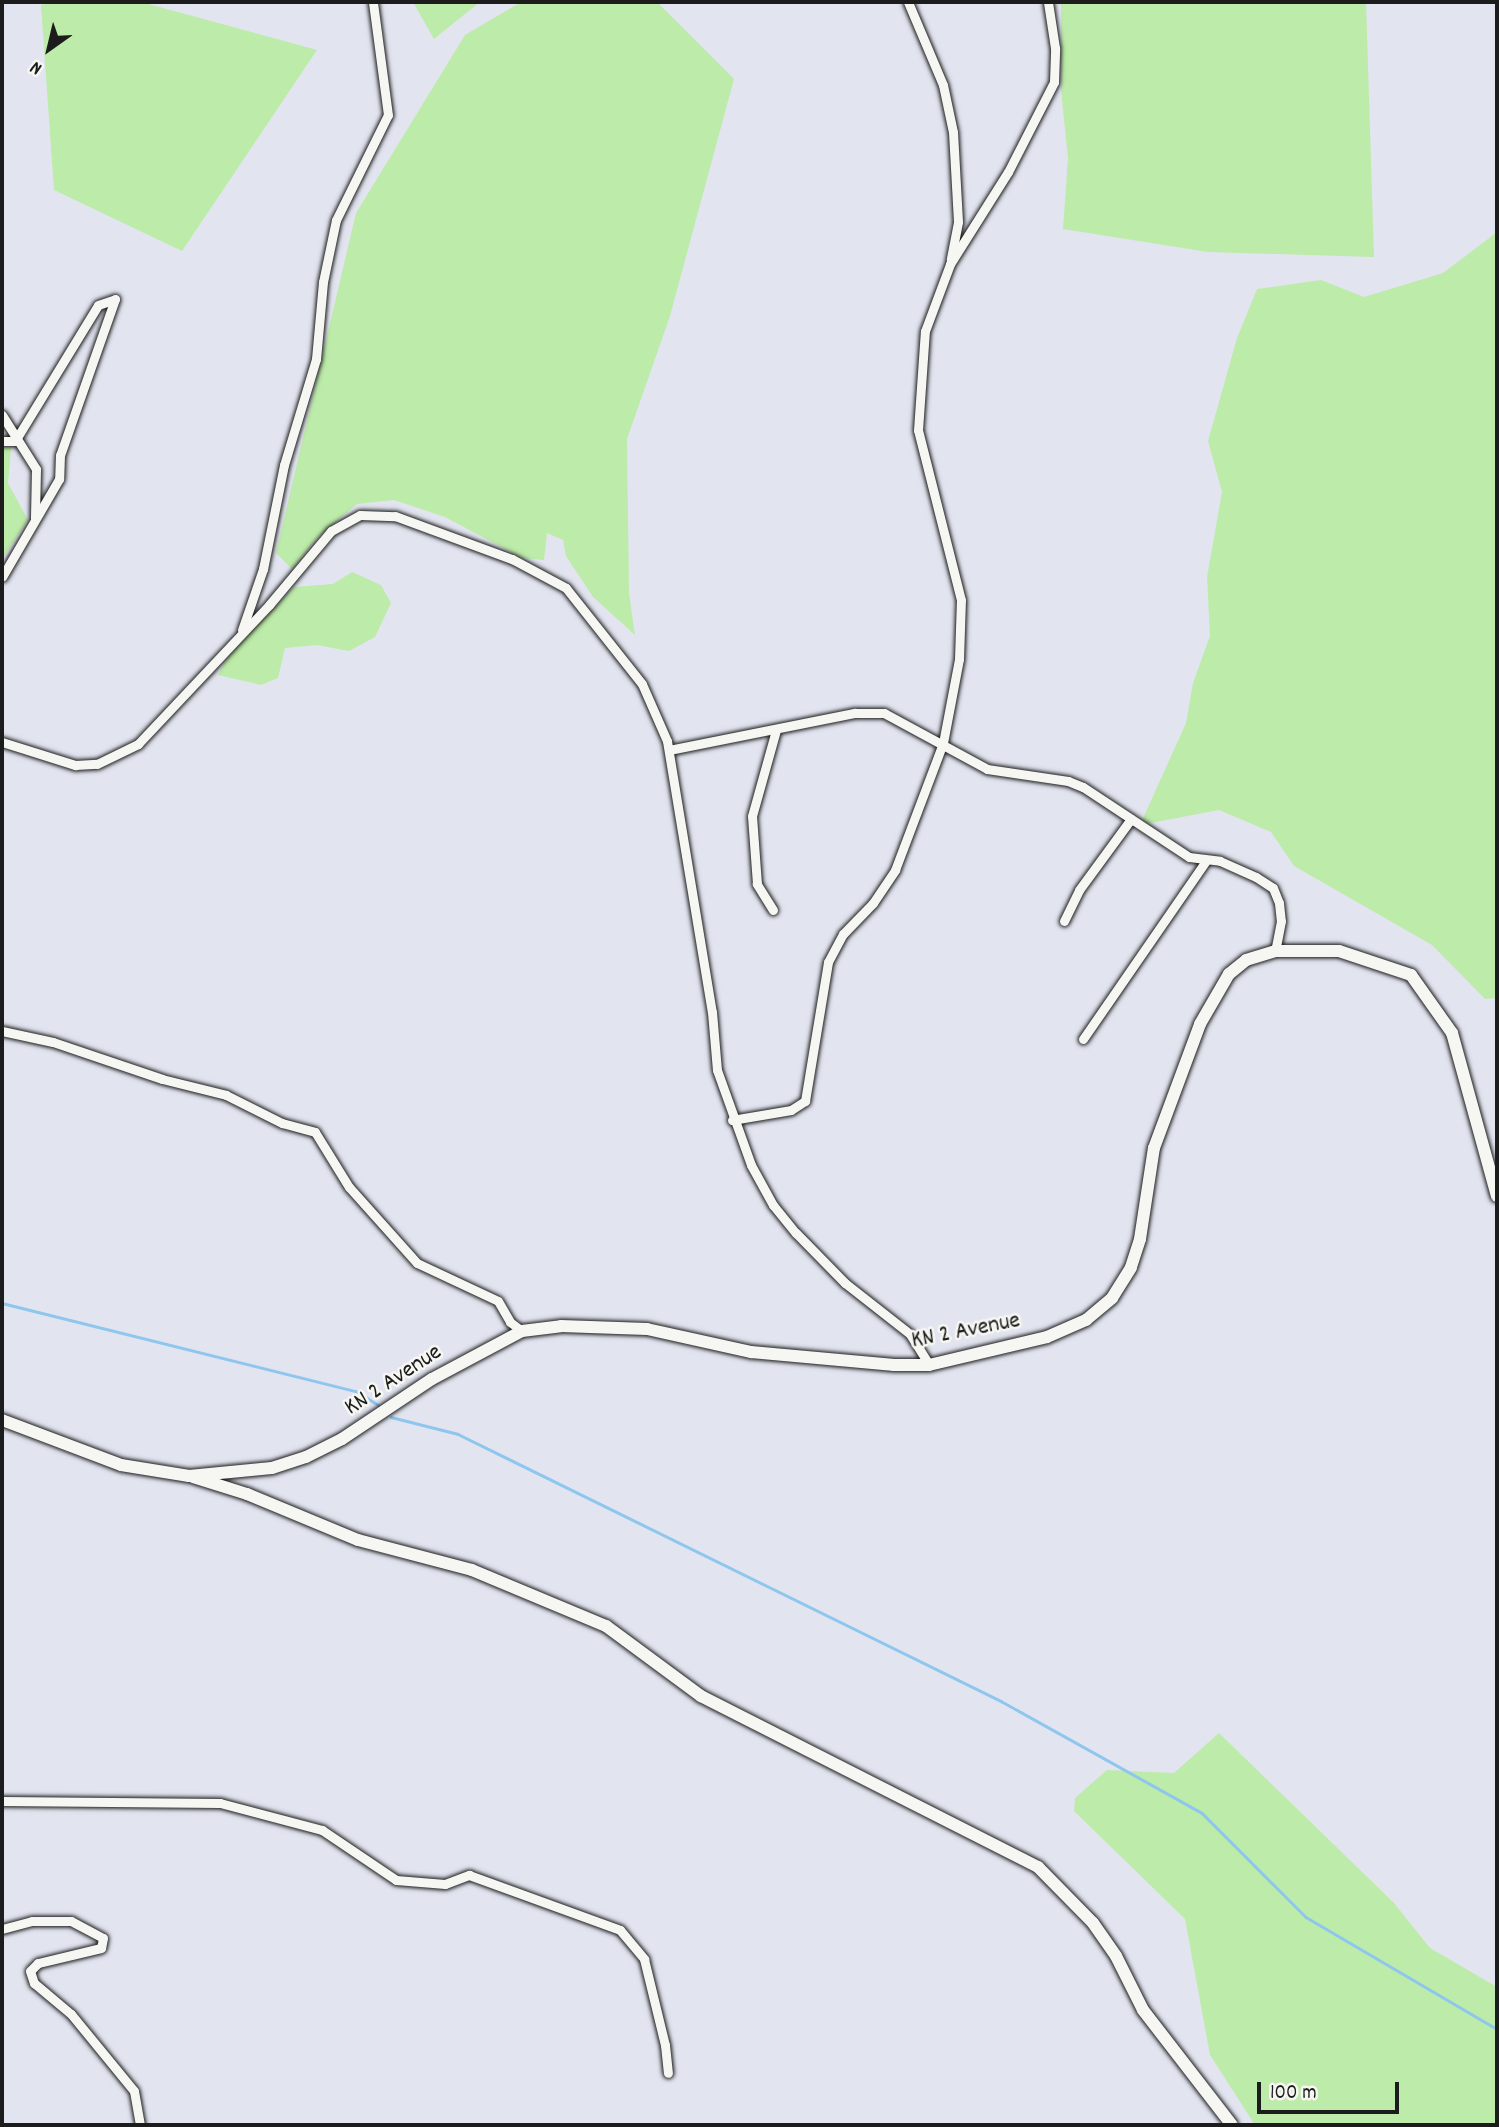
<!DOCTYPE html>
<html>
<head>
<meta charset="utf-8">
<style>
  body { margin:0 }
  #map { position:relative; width:1499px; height:2127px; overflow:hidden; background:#e2e5f0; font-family:Dekko,sans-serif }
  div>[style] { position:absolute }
  .green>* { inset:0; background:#bdeba9 }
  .stream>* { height:2.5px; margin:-1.25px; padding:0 1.25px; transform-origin:1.25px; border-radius:1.25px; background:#8fc6ee }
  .roads { filter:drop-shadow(0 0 2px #1c1c1c) drop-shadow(0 0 2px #1c1c1c) }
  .minor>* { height:9px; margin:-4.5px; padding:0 4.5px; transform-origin:4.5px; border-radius:4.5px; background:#f6f6f2 }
  .secondary>* { height:12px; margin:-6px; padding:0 6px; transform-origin:6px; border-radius:6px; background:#f6f6f2 }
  span { translate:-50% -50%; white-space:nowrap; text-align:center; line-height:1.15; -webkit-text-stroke:5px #f6f6f2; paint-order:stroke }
  .street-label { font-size:24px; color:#1c1c1c }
  .frame { position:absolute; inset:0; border:4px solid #1c1c1c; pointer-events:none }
  .north { position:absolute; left:14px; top:14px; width:70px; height:70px; -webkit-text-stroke:5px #f6f6f2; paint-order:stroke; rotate:214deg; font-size:19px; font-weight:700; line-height:28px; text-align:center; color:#1c1c1c }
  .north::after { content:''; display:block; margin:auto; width:24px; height:32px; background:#1c1c1c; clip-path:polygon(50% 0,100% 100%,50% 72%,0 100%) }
  .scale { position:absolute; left:1257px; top:2082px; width:142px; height:32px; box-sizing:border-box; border:4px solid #1c1c1c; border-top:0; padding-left:9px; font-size:21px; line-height:24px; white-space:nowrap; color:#1c1c1c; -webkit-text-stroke:5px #f6f6f2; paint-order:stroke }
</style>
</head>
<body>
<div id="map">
  <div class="green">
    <i style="clip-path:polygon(54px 2px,141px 2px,317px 50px,182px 251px,54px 190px,41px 5px)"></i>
    <i style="clip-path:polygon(413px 2px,480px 2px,434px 39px)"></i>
    <i style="clip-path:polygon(521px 2px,657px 2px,734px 79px,670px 316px,627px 439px,629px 593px,635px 635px,593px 597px,566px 556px,563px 540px,547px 533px,544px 560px,522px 558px,445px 517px,394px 500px,357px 504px,318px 537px,292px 569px,276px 553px,356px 213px,465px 35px)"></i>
    <i style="clip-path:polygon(1061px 2px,1366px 2px,1374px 257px,1208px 252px,1063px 229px,1068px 158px,1061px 90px)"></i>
    <i style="clip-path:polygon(1497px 232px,1497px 998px,1485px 999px,1432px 945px,1294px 866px,1271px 832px,1219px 810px,1140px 825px,1186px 723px,1193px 683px,1210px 636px,1207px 577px,1222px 492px,1208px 441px,1237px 338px,1257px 289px,1321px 280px,1364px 297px,1443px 273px)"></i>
    <i style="clip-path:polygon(2px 448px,11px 448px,8px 483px,28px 520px,2px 559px)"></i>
    <i style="clip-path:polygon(352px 572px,381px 585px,391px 603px,375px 637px,349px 651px,317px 645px,285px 648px,278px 678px,261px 685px,218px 675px,231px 651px,294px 587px,333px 584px)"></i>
    <i style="clip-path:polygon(1219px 1733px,1394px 1903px,1430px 1948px,1497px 1987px,1497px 2125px,1255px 2125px,1210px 2055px,1185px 1919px,1074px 1811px,1075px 1798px,1107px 1770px,1174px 1773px)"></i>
  </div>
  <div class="stream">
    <i style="left:2px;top:1303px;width:365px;rotate:14deg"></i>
    <i style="left:356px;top:1391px;width:26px;rotate:32deg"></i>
    <i style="left:391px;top:1417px;width:69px;rotate:14.2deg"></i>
    <i style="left:458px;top:1434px;width:605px;rotate:26.18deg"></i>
    <i style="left:1001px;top:1701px;width:230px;rotate:29.1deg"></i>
    <i style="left:1202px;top:1813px;width:147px;rotate:45deg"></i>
    <i style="left:1306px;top:1917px;width:221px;rotate:30.4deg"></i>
  </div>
  <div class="roads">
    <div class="minor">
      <i style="left:908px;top:2px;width:90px;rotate:67.1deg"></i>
      <i style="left:943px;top:85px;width:48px;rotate:78deg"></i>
      <i style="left:953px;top:132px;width:90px;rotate:86.8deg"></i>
      <i style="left:958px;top:222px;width:38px;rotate:101deg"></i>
      <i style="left:2px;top:415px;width:64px;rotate:57.8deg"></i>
      <i style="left:36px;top:469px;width:49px;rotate:91.2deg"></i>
      <i style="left:2px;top:441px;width:13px"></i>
      <i style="left:15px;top:441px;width:159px;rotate:-58.6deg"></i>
      <i style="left:98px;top:305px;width:18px;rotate:-19deg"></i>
      <i style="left:115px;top:299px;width:165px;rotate:109.4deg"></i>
      <i style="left:60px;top:455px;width:24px;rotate:92deg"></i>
      <i style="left:59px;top:479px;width:113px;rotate:120.2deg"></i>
      <i style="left:242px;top:630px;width:65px;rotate:-71deg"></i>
      <i style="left:263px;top:569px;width:106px;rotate:-78.6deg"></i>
      <i style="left:284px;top:465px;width:111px;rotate:-73.2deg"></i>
      <i style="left:316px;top:359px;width:77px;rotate:-84.8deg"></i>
      <i style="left:323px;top:282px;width:63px;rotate:-78.2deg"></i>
      <i style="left:336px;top:220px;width:117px;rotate:-63.7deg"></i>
      <i style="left:388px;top:115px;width:114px;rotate:-97.6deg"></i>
      <i style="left:2px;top:742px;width:77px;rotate:17.5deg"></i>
      <i style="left:75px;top:765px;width:22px;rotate:-3deg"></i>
      <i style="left:97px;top:764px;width:46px;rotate:-26deg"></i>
      <i style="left:138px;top:744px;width:191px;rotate:-46.7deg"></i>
      <i style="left:269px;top:605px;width:97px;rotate:-50deg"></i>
      <i style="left:331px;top:531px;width:33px;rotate:-29deg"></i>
      <i style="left:360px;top:515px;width:35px;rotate:2deg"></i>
      <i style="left:395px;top:516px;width:125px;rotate:20.2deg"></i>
      <i style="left:512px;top:559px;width:61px;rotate:28.2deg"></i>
      <i style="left:566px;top:588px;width:122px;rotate:51.6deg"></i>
      <i style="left:642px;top:684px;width:62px;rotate:66.3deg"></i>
      <i style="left:667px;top:741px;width:275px;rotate:80.6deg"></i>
      <i style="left:712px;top:1012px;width:58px;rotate:85.1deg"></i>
      <i style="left:717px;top:1070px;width:101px;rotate:70.3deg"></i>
      <i style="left:751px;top:1165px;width:46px;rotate:61.2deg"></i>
      <i style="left:773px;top:1205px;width:36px;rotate:51deg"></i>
      <i style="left:796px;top:1233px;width:70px;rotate:45.6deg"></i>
      <i style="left:845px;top:1283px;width:83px;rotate:38.1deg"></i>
      <i style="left:910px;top:1334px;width:36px;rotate:58deg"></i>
      <i style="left:669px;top:750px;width:190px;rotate:-11.3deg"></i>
      <i style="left:855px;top:713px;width:29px"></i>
      <i style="left:884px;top:713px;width:117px;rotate:28.5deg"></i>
      <i style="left:987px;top:769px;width:82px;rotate:8.4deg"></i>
      <i style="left:1068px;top:781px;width:16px;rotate:22deg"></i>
      <i style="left:1083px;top:787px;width:127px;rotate:33.4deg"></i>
      <i style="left:1189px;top:857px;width:31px;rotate:7deg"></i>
      <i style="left:1220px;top:861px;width:39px;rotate:24deg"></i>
      <i style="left:1256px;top:877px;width:20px;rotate:33deg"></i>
      <i style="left:1273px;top:888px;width:16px;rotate:68deg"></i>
      <i style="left:1279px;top:903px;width:18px;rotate:84deg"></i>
      <i style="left:1281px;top:921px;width:31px;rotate:101deg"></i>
      <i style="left:773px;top:910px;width:31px;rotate:-122deg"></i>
      <i style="left:757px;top:884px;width:68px;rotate:-94.2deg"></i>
      <i style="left:752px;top:816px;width:89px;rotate:-74.4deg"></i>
      <i style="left:1064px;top:921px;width:34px;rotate:-64deg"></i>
      <i style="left:1079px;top:890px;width:88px;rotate:-53.8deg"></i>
      <i style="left:2px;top:1031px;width:52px;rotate:12.2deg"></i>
      <i style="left:53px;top:1042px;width:115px;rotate:18.7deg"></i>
      <i style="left:162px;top:1079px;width:66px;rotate:14deg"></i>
      <i style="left:226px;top:1095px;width:63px;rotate:26.6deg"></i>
      <i style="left:282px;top:1123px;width:34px;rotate:15deg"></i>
      <i style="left:315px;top:1132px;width:65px;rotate:58.3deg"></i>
      <i style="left:349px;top:1187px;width:102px;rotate:48.2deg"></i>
      <i style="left:417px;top:1263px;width:89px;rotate:25.1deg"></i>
      <i style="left:498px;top:1301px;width:24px;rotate:60deg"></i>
      <i style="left:510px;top:1322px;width:15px;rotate:37deg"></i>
      <i style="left:1083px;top:1039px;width:216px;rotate:-55.4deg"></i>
      <i style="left:732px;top:1120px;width:60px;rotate:-9.6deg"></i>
      <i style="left:791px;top:1110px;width:17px;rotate:-33deg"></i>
      <i style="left:805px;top:1101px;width:141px;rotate:-80.6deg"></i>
      <i style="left:828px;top:962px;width:32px;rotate:-62deg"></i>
      <i style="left:843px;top:934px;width:43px;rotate:-45.9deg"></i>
      <i style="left:873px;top:903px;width:40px;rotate:-56deg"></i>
      <i style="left:895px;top:870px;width:136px;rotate:-69.3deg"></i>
      <i style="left:943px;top:743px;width:86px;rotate:-79.2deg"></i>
      <i style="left:959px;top:659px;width:59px;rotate:-88.1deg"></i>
      <i style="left:961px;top:600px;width:175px;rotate:-104.2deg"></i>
      <i style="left:918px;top:430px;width:99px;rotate:-86deg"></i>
      <i style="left:925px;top:331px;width:72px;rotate:-69.5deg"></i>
      <i style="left:950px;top:264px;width:109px;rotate:-57.8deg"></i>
      <i style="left:1008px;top:172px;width:101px;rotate:-62.9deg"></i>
      <i style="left:1054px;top:82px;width:34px;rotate:-88deg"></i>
      <i style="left:1055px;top:48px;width:47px;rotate:-98.7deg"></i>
      <i style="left:2px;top:1801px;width:218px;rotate:0.5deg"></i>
      <i style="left:220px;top:1803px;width:106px;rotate:14.8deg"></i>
      <i style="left:322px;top:1830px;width:89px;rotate:34deg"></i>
      <i style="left:396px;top:1880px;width:49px;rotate:4.7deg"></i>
      <i style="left:445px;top:1884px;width:26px;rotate:-21deg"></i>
      <i style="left:469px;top:1875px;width:161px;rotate:20deg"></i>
      <i style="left:620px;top:1930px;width:38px;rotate:50deg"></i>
      <i style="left:644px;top:1959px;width:89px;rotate:76.3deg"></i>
      <i style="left:665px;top:2045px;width:28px;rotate:84deg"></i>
      <i style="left:2px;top:1929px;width:31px;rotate:-15deg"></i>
      <i style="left:32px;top:1921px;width:39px"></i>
      <i style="left:71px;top:1921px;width:36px;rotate:28deg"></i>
      <i style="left:103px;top:1938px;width:10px;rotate:101deg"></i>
      <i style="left:101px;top:1948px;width:65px;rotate:166.6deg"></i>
      <i style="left:38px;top:1963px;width:11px;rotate:135deg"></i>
      <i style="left:30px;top:1971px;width:13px;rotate:72deg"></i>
      <i style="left:34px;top:1983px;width:48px;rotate:40deg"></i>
      <i style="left:71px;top:2014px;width:99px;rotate:50.7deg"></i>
      <i style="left:134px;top:2091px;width:35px;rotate:80deg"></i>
    </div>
    <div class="secondary">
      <i style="left:2px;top:1420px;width:127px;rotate:20.7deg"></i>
      <i style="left:121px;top:1465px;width:69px;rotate:9.2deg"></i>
      <i style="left:189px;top:1476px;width:83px;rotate:-5.5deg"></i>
      <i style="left:272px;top:1468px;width:36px;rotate:-18deg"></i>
      <i style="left:306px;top:1457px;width:40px;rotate:-26.6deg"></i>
      <i style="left:342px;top:1439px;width:108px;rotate:-33.7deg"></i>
      <i style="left:432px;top:1379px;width:102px;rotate:-28.1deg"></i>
      <i style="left:522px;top:1331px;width:39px;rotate:-7deg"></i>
      <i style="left:561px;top:1326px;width:86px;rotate:2deg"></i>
      <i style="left:647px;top:1329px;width:107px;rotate:12.5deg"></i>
      <i style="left:751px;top:1352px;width:144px;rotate:5.2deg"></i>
      <i style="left:894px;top:1365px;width:35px"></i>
      <i style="left:929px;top:1365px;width:121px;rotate:-13.3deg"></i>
      <i style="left:1047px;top:1337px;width:43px;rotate:-23.6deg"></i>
      <i style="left:1086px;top:1320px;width:34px;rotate:-40deg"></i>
      <i style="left:1112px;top:1298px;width:36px;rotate:-58deg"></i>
      <i style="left:1131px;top:1267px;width:29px;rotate:-72deg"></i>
      <i style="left:1140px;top:1239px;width:92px;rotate:-81.3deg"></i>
      <i style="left:1154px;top:1148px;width:132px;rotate:-69.6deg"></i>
      <i style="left:1200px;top:1024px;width:58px;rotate:-59.9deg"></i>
      <i style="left:1229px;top:974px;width:22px;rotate:-39deg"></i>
      <i style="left:1246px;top:960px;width:30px;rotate:-17deg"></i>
      <i style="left:1275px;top:951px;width:64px"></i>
      <i style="left:1339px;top:951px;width:76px;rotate:18.4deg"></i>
      <i style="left:1411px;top:975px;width:71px;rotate:54.7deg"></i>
      <i style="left:1452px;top:1033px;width:169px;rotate:74.6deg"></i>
      <i style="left:193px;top:1477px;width:57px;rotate:17.5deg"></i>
      <i style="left:247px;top:1494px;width:120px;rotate:22.5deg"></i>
      <i style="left:358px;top:1540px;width:118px;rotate:14.7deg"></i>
      <i style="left:472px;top:1570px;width:145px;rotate:22.7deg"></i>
      <i style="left:606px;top:1626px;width:118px;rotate:36.4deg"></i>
      <i style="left:701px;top:1696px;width:378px;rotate:26.9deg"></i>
      <i style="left:1038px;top:1867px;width:78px;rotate:45.5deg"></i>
      <i style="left:1093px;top:1923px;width:40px;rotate:55.1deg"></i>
      <i style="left:1116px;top:1956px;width:60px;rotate:63.4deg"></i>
      <i style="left:1143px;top:2010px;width:145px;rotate:52.3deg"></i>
    </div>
  </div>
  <div class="street-label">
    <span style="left:966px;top:1332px;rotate:-11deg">KN 2 Avenue</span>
    <span style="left:394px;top:1381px;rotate:-33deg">KN 2 Avenue</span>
  </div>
  <div class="frame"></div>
  <div class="north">N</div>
  <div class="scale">100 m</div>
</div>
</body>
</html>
